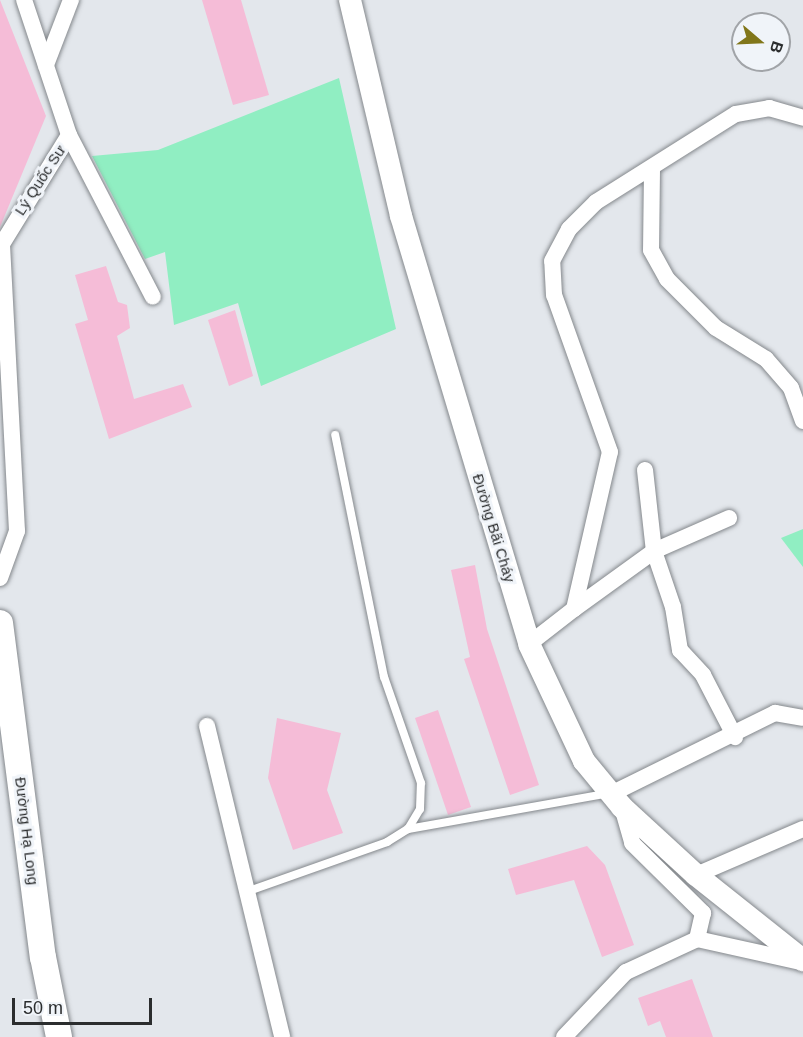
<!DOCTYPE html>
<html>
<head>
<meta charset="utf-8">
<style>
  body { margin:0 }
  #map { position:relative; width:803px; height:1037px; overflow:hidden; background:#e3e7ec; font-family:Helvetica,sans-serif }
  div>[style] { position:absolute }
  .green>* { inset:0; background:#90eec2 }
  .building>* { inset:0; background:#f5bcd7 }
  .roads { filter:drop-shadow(0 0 2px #84888c) drop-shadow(0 0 2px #84888c) }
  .service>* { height:8px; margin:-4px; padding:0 4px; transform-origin:4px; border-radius:4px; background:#fff }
  .minor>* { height:16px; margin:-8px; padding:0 8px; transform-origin:8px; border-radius:8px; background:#fff }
  .secondary>* { height:22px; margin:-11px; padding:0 11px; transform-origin:11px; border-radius:11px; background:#fff }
  .primary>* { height:26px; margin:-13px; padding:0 13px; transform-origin:13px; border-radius:13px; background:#fff }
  span { translate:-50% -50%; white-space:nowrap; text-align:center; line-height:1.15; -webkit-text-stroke:6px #f0f4f9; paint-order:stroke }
  .street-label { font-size:15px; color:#2b2d2e }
  .north { position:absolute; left:731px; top:12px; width:60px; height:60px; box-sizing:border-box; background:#f0f4f9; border:2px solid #a1a4a8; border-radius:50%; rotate:109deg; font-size:16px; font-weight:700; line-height:24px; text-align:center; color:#2b2d2e }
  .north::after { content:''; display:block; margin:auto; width:21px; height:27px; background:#81761a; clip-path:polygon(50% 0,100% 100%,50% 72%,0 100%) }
  .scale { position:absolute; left:12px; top:998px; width:140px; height:27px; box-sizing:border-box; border:3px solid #2b2d2e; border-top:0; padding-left:8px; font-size:18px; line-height:21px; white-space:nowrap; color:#2b2d2e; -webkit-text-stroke:4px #f0f4f9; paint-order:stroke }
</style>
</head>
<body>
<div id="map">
  <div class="green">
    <i style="clip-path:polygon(339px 78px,396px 329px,261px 386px,238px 303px,174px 325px,165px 252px,145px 259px,92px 156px,158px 150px)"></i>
    <i style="clip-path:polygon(803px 529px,803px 567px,781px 538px)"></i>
  </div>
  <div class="building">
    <i style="clip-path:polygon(0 0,46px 116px,0 227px)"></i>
    <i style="clip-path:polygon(202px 0,241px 0,269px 95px,233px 105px)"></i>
    <i style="clip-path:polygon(106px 266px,118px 302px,127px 305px,130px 328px,117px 336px,134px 399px,183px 384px,192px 407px,109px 439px,75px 324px,88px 320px,75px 275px)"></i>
    <i style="clip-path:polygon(235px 310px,253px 376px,229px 386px,208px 320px)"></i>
    <i style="clip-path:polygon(475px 565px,487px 629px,539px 785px,510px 795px,464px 659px,470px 657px,451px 570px)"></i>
    <i style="clip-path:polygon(438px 710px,471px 807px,448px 815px,415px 718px)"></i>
    <i style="clip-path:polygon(277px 718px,341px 733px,327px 790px,343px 833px,293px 850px,268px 778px)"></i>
    <i style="clip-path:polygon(587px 846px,605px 865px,634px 945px,602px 957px,574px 880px,516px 895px,508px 869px)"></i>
    <i style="clip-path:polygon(692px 979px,713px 1037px,666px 1037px,660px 1021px,648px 1026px,638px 998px)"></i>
  </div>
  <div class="roads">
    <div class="service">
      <i style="left:408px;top:829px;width:205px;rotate:-10.1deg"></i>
      <i style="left:246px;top:892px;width:150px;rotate:-19.5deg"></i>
      <i style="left:387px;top:842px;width:25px;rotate:-32deg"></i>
      <i style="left:408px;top:829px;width:23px;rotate:-59deg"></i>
      <i style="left:420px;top:809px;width:26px;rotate:-88deg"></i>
      <i style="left:421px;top:783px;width:112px;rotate:-109.2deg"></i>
      <i style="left:384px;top:677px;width:247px;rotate:-101.4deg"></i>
    </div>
    <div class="minor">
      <i style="left:46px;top:65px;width:70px;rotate:-69deg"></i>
      <i style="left:69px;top:135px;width:182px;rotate:62.6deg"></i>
      <i style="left:652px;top:170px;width:80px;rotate:90.7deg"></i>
      <i style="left:651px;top:250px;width:33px;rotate:61deg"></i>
      <i style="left:667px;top:279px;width:69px;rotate:45deg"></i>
      <i style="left:716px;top:328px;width:59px;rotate:31.8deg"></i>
      <i style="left:766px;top:359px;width:38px;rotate:49deg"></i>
      <i style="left:791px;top:388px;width:35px;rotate:70deg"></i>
      <i style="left:645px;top:470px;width:81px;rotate:83.7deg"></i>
      <i style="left:654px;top:551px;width:59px;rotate:71.3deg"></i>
      <i style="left:673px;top:607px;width:44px;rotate:80.8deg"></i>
      <i style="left:680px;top:650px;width:34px;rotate:47deg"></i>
      <i style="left:703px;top:675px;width:70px;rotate:62.7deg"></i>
      <i style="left:0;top:578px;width:50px;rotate:-70.1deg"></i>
      <i style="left:17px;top:531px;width:287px;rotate:-93deg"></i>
      <i style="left:2px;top:244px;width:128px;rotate:-58.4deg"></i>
      <i style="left:69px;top:135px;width:142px;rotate:-108.4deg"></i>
      <i style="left:574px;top:609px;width:99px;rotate:-35.9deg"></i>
      <i style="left:654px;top:551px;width:82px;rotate:-23.7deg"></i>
      <i style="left:529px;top:644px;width:57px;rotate:-37.9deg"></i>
      <i style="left:574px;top:609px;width:161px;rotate:-77.1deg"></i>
      <i style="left:610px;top:452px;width:167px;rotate:-109.6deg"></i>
      <i style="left:554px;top:295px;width:34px;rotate:-93deg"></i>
      <i style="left:552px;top:261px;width:36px;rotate:-62deg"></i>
      <i style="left:569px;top:229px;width:38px;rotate:-45deg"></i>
      <i style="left:596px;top:202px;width:165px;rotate:-32.2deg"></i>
      <i style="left:736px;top:114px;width:34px;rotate:-10deg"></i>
      <i style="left:769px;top:108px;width:35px;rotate:16deg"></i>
      <i style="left:207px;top:726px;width:320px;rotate:76.4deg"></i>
      <i style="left:613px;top:793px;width:181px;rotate:-26.3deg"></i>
      <i style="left:775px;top:713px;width:28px;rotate:10deg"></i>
      <i style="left:622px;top:807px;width:37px;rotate:74deg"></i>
      <i style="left:632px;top:843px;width:100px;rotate:44.6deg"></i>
      <i style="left:703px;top:913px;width:27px;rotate:103deg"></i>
      <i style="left:696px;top:875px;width:116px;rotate:-23.3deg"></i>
      <i style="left:564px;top:1037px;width:90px;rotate:-46.4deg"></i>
      <i style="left:626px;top:972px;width:78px;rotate:-24.9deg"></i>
      <i style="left:697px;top:939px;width:107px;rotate:12.5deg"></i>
    </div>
    <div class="secondary">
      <i style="left:350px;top:0;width:222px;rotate:76.7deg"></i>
      <i style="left:401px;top:216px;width:447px;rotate:73.3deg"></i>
      <i style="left:529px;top:644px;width:129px;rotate:64.8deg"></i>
      <i style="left:584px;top:761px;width:60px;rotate:50.4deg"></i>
      <i style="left:622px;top:807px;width:100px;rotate:42.6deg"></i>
      <i style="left:696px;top:875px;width:137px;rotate:38.5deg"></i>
    </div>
    <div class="primary">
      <i style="left:0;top:623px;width:337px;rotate:82.7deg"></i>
      <i style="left:43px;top:957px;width:82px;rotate:78.7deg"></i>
    </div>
  </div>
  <div class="street-label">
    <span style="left:40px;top:180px;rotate:-57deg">Lý Quốc Sư</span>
    <span style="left:494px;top:528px;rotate:73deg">Đường Bãi Cháy</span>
    <span style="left:27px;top:831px;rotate:83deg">Đường Hạ Long</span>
  </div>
  <div class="north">B</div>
  <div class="scale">50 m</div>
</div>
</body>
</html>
